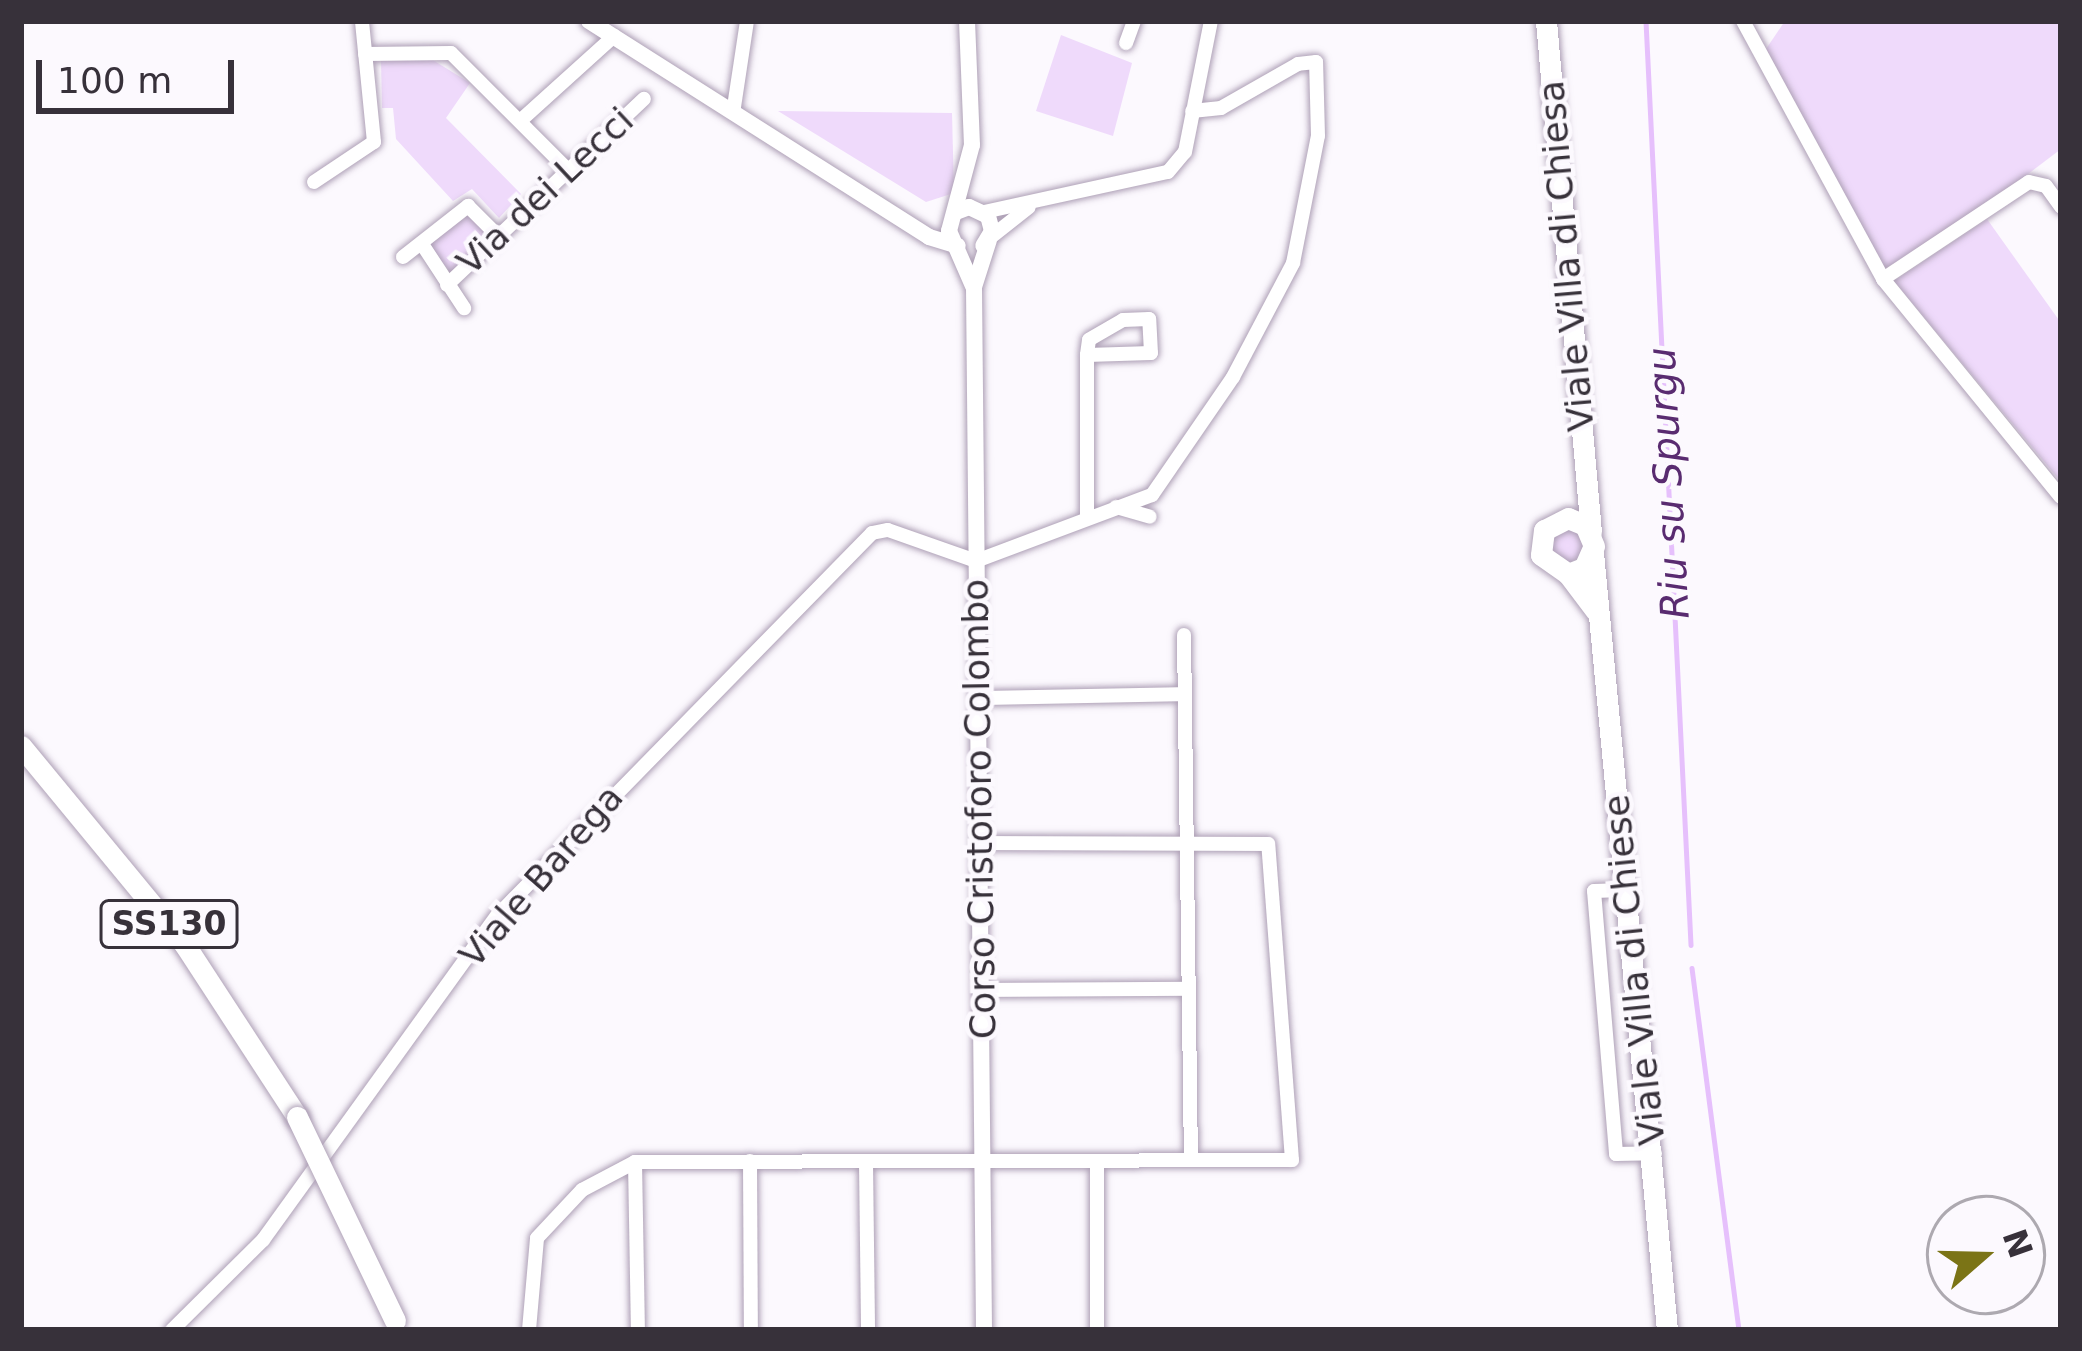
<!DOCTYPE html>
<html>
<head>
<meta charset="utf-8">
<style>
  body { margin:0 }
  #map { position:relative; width:2082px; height:1351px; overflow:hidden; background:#fcf9fe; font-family:"DejaVu Sans",sans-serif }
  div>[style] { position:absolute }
  .green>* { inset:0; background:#efdafb }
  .round { border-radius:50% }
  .stream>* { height:4.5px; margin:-2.25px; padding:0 2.25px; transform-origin:2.25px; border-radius:2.25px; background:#e6c0fc }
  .roads { filter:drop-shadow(0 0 3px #aea0b6) drop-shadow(0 0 3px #aea0b6) }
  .minor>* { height:14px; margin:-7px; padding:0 7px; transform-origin:7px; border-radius:7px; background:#fff }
  .tertiary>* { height:16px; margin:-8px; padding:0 8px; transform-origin:8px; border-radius:8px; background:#fff }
  .primary>* { height:21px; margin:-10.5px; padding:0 10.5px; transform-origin:10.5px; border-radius:10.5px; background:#fff }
  .trunk>* { height:21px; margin:-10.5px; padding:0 10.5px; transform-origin:10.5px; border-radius:10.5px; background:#fff }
  .bridges { filter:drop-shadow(0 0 3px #aea0b6) drop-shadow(0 0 3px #aea0b6) }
  .trunk-bridge>* { height:21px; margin:-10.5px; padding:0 10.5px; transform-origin:10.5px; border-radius:10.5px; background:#fff }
  span { translate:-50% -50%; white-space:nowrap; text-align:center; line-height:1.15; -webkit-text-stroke:9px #fcf9fe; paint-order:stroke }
  .shield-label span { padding:3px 9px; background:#fcf9fe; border:3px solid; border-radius:9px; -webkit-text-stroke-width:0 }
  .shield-label { font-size:33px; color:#37313a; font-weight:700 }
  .street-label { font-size:36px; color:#37313a }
  .water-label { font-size:39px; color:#592b70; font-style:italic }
  .frame { position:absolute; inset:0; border:24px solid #37313a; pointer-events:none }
  .north { position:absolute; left:1926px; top:1195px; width:120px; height:120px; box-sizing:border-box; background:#fcf9fe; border:3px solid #ada9b0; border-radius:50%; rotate:70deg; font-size:33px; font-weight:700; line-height:48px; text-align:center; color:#37313a }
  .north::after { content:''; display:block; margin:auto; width:42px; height:54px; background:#7b7416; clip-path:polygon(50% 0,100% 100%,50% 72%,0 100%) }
  .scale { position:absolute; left:36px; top:60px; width:198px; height:54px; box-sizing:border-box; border:6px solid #37313a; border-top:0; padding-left:15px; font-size:36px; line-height:42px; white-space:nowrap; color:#37313a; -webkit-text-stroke:9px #fcf9fe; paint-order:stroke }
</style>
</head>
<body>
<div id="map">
  <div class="green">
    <i style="clip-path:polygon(1785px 21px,2061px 21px,2061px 149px,1933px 246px,1884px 268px,1766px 49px)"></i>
    <i style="clip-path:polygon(1061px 35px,1132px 63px,1113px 136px,1036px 111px)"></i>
    <i style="clip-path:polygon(428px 57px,470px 83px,446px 118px,521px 194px,499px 218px,472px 189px,453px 201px,396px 139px,393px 108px,382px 108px,381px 60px)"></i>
    <i style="clip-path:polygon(778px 111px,952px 113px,954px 193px,926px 202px)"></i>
    <i style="clip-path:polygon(469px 211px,490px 235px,451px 273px,428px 244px)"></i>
    <i style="clip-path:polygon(1987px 219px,2061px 323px,2061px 482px,1894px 281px)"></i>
    <i class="round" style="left:1551px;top:530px;width:32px;height:32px"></i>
  </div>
  <div class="stream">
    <i style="left:1646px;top:21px;width:925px;rotate:87.21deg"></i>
    <i style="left:1692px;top:968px;width:365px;rotate:82.6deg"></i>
  </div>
  <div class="roads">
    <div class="minor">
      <i style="left:1743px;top:21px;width:294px;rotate:61.5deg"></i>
      <i style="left:1883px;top:279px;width:281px;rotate:50.8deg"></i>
      <i style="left:1126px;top:43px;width:23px;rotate:-70deg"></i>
      <i style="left:365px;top:54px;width:86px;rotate:-0.7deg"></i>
      <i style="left:451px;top:53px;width:161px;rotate:45deg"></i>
      <i style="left:734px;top:107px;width:87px;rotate:-81.4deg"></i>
      <i style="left:520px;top:121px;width:127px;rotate:-42.1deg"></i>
      <i style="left:314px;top:182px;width:72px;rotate:-33.7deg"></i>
      <i style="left:374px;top:142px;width:122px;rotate:-95.7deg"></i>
      <i style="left:984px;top:212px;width:188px;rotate:-12.3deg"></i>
      <i style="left:1168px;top:172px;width:26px;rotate:-50deg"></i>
      <i style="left:1185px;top:152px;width:134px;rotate:-78.8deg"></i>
      <i style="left:991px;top:237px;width:48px;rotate:-38.3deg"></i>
      <i style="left:422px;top:244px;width:77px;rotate:56.7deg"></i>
      <i style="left:403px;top:257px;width:83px;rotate:-38.1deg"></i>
      <i style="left:468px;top:206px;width:40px;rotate:45deg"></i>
      <i style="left:1883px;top:279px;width:175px;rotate:-33.6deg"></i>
      <i style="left:2029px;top:182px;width:17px;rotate:13deg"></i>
      <i style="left:2046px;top:186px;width:26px;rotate:54deg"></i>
      <i style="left:447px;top:285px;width:271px;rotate:-43.4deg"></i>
      <i style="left:1087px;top:355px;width:64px;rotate:-1.8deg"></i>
      <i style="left:1151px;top:353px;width:34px;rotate:-93deg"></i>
      <i style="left:1149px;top:319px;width:26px;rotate:178deg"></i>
      <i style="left:1123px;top:320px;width:39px;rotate:150deg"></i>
      <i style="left:1089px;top:340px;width:15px;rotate:98deg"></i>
      <i style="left:1087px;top:355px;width:161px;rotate:90deg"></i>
      <i style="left:1116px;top:507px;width:35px;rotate:16deg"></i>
      <i style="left:1184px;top:635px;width:525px;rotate:89.24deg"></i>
      <i style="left:978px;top:698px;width:206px;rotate:-1.1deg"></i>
      <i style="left:1623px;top:890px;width:29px;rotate:178deg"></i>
      <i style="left:1594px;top:891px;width:264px;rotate:85.2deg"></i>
      <i style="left:1616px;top:1154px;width:39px;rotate:-1deg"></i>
      <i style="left:980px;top:990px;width:208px;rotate:-0.3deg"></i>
      <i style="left:750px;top:1161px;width:169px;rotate:89.7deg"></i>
      <i style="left:635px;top:1162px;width:168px;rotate:89deg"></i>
      <i style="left:866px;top:1162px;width:168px;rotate:89.3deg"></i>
      <i style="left:172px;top:1330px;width:128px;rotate:-44.7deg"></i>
      <i style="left:263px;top:1240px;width:400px;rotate:-54.2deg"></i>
      <i style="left:497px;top:916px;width:536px;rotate:-45.6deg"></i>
      <i style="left:872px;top:533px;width:16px;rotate:-11deg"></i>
      <i style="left:888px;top:530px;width:93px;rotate:19.4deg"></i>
      <i style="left:976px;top:561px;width:188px;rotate:-20.6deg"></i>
      <i style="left:1152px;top:495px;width:143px;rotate:-55.5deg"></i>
      <i style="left:1233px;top:377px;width:129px;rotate:-62.2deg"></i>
      <i style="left:1293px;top:263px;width:129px;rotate:-78.9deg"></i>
      <i style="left:1318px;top:136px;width:74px;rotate:-91.5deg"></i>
      <i style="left:1316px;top:62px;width:18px;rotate:174deg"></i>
      <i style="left:1298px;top:64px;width:89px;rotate:150.3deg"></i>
      <i style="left:1221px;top:108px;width:29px;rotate:174deg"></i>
      <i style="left:529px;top:1330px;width:92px;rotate:-85deg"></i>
      <i style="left:537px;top:1238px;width:66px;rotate:-46.8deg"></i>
      <i style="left:582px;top:1190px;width:60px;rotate:-27.8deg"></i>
      <i style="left:635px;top:1162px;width:657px;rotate:-0.17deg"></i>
      <i style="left:1292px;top:1160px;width:317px;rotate:-94.3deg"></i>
      <i style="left:1268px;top:844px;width:289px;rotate:-179.8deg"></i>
      <i style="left:1097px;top:1330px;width:169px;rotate:-90deg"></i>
    </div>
    <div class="tertiary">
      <i style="left:589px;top:21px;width:403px;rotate:32.4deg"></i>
      <i style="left:929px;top:237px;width:30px;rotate:17deg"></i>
      <i style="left:967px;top:21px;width:124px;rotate:87.7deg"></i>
      <i style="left:972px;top:145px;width:89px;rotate:105deg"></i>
      <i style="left:949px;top:231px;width:60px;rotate:66.4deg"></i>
      <i style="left:956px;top:212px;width:14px;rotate:-21deg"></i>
      <i style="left:969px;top:207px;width:21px;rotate:25deg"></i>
      <i style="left:988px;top:216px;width:16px;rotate:75deg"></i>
      <i style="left:992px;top:231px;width:17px;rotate:121deg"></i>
      <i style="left:984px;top:1330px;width:1043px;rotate:-90.55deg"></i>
      <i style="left:974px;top:287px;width:49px;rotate:-72.3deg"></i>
    </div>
    <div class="primary">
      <i style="left:1546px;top:21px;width:513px;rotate:84.97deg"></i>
      <i style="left:1593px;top:553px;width:781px;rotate:84.56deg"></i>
      <i style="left:1568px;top:574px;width:17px;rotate:-21deg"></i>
      <i style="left:1584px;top:568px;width:24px;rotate:-66deg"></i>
      <i style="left:1594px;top:546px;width:23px;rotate:-113deg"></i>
      <i style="left:1585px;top:525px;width:18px;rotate:-158deg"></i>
      <i style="left:1568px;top:518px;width:27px;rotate:153deg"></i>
      <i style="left:1544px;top:530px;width:25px;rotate:97deg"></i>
      <i style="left:1541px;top:555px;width:33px;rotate:35deg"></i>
      <i style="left:1568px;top:574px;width:46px;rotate:52.9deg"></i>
    </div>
    <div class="trunk">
      <i style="left:21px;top:746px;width:258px;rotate:50.5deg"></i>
      <i style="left:185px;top:945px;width:205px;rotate:56.9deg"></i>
    </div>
  </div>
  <div class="bridges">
    <div class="trunk-bridge">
      <i style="left:297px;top:1117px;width:226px;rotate:64.3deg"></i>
    </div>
  </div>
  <div class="shield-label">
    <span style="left:169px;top:924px">SS130</span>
  </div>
  <div class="street-label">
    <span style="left:545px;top:191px;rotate:-43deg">Via dei Lecci</span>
    <span style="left:1566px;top:256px;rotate:-95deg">Viale Villa di Chiesa</span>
    <span style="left:979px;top:809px;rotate:-91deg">Corso Cristoforo Colombo</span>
    <span style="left:541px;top:876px;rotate:-49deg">Viale Barega</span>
    <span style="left:1634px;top:970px;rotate:-96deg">Viale Villa di Chiese</span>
  </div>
  <div class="water-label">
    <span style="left:1669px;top:483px;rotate:-93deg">Riu su Spurgu</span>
  </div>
  <div class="frame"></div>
  <div class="north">N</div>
  <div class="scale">100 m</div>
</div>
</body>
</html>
